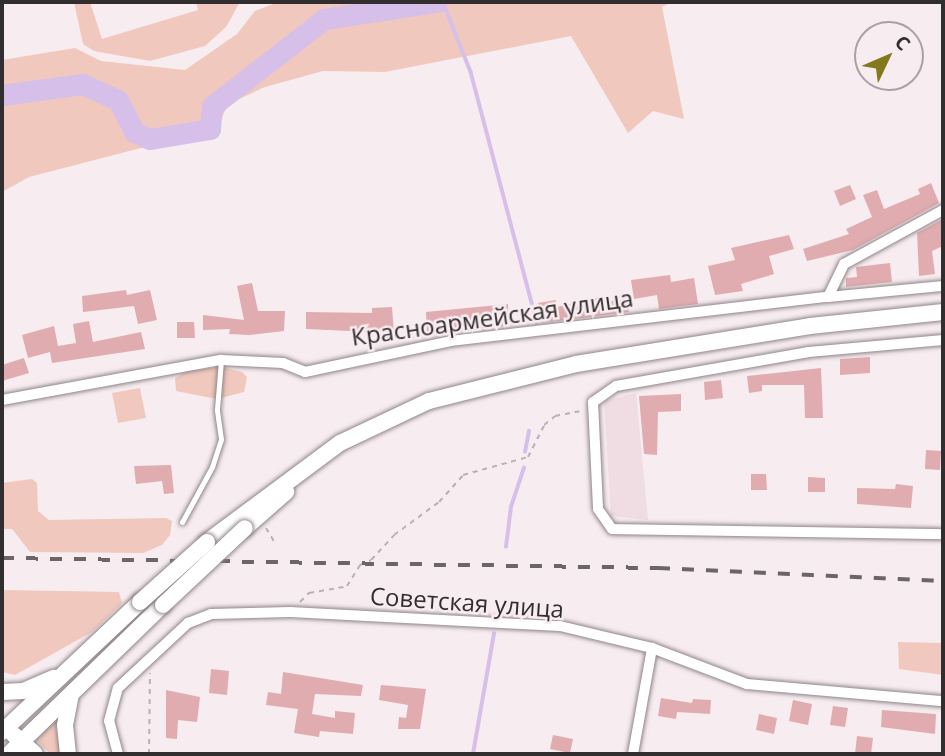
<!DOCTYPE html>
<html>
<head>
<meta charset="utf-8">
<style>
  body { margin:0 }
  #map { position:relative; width:945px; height:756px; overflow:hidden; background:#f7ecf0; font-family:"Open Sans",sans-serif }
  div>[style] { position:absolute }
  .built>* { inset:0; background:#f0dce3 }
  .green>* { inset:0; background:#f1c8bd }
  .stream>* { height:3.5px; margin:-1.75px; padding:0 1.75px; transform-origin:1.75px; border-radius:1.75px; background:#d6c0e9 }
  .river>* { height:21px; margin:-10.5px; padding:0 10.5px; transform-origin:10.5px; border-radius:10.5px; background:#d6c0e9 }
  .building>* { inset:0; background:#e0acaf }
  .path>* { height:2px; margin-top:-1px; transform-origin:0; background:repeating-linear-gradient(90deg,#bab1b5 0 5px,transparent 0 10px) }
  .roads { filter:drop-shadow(0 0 2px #8f8589) drop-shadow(0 0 2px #8f8589) }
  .lane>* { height:5px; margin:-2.5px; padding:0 2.5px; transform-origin:2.5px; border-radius:2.5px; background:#fff }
  .street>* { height:10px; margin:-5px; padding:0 5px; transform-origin:5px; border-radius:5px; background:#fff }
  .primary>* { height:16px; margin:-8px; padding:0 8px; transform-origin:8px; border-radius:8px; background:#fff }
  .rail>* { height:3.5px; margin-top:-1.75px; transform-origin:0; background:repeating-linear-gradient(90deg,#6c6568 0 12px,transparent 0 24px) }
  .bridges { filter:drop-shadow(0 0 2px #8f8589) drop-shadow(0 0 2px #8f8589) }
  .primary-bridge>* { height:16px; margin:-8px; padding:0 8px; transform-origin:8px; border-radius:8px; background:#fff }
  span { translate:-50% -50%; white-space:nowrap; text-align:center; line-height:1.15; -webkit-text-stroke:5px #f7ecf0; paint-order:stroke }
  .street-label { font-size:24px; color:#322d2f }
  .frame { position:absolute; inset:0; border:4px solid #322d2f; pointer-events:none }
  .north { position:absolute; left:854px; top:21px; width:70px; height:70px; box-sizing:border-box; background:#f7ecf0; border:2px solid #a8a0a3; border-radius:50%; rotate:46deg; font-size:19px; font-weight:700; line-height:28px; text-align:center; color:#322d2f }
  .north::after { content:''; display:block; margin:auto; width:24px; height:32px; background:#83781c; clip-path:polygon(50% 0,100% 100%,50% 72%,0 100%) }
</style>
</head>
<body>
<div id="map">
  <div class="built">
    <i style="clip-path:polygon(636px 393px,648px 520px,611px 516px,604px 401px)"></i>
  </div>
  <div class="green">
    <i style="clip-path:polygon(74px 2px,90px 2px,102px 39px,198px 10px,196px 2px,240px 2px,226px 27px,205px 46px,150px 61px,94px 51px,83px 44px)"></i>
    <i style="clip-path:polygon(278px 2px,672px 2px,662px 7px,684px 119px,653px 111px,628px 133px,571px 36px,385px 72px,323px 71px,265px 87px,228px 104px,214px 136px,164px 142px,29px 177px,2px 192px,2px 60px,75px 48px,101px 61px,185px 70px,237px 34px,255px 11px)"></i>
    <i style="clip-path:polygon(221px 367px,242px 372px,247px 377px,244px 392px,217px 399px,176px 391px,175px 378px,187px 371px)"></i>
    <i style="clip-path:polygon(140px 388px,146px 418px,118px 423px,112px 393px)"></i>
    <i style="clip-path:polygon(32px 479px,37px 483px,38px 511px,49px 520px,166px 518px,172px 521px,170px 535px,162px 545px,143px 553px,30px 552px,12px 529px,2px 529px,2px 483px)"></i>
    <i style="clip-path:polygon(2px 590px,119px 592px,122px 603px,92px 632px,15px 675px,2px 672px)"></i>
    <i style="clip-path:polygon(898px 642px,943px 643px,943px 675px,899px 669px)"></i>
    <i style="clip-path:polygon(63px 708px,59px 747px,63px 754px,50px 754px,35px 738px)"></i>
  </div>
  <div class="stream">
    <i style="left:443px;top:2px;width:75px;rotate:68.2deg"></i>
    <i style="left:471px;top:72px;width:259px;rotate:75.2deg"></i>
    <i style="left:525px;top:452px;width:21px;rotate:-79deg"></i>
    <i style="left:506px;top:547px;width:40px;rotate:-82.9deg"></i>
    <i style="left:511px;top:507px;width:41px;rotate:-71.6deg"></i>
    <i style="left:473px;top:754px;width:122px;rotate:-80.1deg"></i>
  </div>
  <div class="river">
    <i style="left:2px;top:95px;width:81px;rotate:-7.8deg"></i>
    <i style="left:82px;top:84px;width:39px;rotate:24deg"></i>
    <i style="left:118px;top:100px;width:36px;rotate:63deg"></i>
    <i style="left:134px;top:132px;width:17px;rotate:24deg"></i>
    <i style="left:150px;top:139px;width:61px;rotate:-9.5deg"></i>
    <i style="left:210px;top:129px;width:23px;rotate:-85deg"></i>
    <i style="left:212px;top:106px;width:142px;rotate:-37.8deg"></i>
    <i style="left:324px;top:19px;width:114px;rotate:-8.6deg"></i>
  </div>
  <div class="building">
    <i style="clip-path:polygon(931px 183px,939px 203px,853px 250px,807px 261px,803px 249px,849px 234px,846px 229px,872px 217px,863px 195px,877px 190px,884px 209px,920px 194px,918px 189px)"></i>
    <i style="clip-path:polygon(850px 185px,856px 199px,840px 206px,834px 191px)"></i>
    <i style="clip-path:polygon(943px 219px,943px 246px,932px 251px,935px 274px,919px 276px,917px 233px)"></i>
    <i style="clip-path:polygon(789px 235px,794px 249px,769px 256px,774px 274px,741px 284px,743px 291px,715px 295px,708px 266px,735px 260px,731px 248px)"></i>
    <i style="clip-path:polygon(890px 263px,892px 282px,846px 287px,846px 278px,857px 277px,856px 267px)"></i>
    <i style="clip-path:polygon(670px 275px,671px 282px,694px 278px,698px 304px,659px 309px,657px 295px,634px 299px,631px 280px)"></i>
    <i style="clip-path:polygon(252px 283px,258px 311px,285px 311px,284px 331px,249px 335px,229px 334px,230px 329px,203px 330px,203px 315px,244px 320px,237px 286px)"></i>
    <i style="clip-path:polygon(126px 290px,127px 295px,150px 290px,157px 320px,138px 324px,134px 306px,83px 312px,82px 296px)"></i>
    <i style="clip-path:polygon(604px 296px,604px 302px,627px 299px,629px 312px,541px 323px,538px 303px,556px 300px,557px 307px)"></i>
    <i style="clip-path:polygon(508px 304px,509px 326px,427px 332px,426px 312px)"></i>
    <i style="clip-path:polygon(392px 307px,394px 333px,306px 329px,306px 312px,372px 313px,372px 308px)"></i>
    <i style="clip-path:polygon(89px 321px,93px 342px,141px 332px,145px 349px,52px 363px,50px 352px,28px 358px,22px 335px,54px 326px,58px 346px,76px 343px,73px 324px)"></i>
    <i style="clip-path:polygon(177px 322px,194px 322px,195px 338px,177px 338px)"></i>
    <i style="clip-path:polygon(870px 357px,870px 373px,840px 375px,840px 359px)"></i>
    <i style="clip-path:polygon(24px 358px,29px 373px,2px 381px,2px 365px)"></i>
    <i style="clip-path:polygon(821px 368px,823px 418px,805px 418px,804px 385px,762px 385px,762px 391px,749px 393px,747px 376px)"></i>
    <i style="clip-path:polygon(721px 380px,723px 398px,705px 400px,704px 382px)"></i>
    <i style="clip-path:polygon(681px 394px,681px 411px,658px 412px,657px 455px,644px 454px,639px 396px)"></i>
    <i style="clip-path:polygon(926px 450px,941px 451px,940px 470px,925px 469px)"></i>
    <i style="clip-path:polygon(171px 465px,174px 493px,164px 494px,162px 481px,136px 484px,134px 466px)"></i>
    <i style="clip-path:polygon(751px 474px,766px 474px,767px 490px,751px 490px)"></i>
    <i style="clip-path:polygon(808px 477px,825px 478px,825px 492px,808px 492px)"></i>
    <i style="clip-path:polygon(896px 484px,913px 486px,911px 508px,857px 504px,857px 488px,895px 489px)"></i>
    <i style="clip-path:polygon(211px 669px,229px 671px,227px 695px,209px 693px)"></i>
    <i style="clip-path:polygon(283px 672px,363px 685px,361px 696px,315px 694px,312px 714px,335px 718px,335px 711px,355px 713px,353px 734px,320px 731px,319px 737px,294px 733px,298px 709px,266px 705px,268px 692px,281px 694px)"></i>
    <i style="clip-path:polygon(381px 685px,426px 689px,420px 729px,398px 729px,399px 717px,406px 718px,408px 705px,379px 700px)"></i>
    <i style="clip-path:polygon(166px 690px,200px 697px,197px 722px,178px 720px,177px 739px,166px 738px)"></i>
    <i style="clip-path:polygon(661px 698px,692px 703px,693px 699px,711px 700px,710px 714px,677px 712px,676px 719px,658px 716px)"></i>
    <i style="clip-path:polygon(793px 700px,812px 704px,808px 725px,789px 721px)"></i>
    <i style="clip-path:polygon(833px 706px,848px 708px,845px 727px,830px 725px)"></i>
    <i style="clip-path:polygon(882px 710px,936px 714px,935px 734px,881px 727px)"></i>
    <i style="clip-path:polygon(759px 714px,777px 718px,774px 734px,756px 730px)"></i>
    <i style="clip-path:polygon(553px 735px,573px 739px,570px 753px,550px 749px)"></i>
    <i style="clip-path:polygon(857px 736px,873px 738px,871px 754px,855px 754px)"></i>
  </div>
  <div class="path">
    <i style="left:266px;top:528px;width:17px;rotate:59deg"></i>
    <i style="left:300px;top:602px;width:13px;rotate:-45deg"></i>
    <i style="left:309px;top:593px;width:39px;rotate:-10deg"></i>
    <i style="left:347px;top:586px;width:25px;rotate:-58deg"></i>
    <i style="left:360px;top:565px;width:12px;rotate:-24deg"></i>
    <i style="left:371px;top:560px;width:34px;rotate:-47deg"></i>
    <i style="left:394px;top:535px;width:56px;rotate:-36.3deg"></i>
    <i style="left:439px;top:502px;width:36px;rotate:-48deg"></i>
    <i style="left:463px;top:475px;width:67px;rotate:-15.5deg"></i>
    <i style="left:528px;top:457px;width:36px;rotate:-63deg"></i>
    <i style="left:544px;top:425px;width:14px;rotate:-39deg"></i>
    <i style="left:555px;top:416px;width:25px;rotate:-11deg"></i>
    <i style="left:149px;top:754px;width:81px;rotate:-89.3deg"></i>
  </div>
  <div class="roads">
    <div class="lane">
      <i style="left:182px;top:522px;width:63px;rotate:-61.4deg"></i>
      <i style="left:212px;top:467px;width:29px;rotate:-72deg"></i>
      <i style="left:221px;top:439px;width:30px;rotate:-98deg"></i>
      <i style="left:217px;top:409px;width:49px;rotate:-85.3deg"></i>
    </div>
    <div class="street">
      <i style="left:828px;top:297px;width:116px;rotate:-5.5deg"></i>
      <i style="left:943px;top:340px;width:135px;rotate:174.9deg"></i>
      <i style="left:809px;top:352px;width:196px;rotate:170deg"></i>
      <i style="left:616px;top:386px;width:28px;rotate:145deg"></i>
      <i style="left:593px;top:402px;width:107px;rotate:87.3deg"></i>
      <i style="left:598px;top:509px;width:24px;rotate:55deg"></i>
      <i style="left:612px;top:529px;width:331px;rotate:0.9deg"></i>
      <i style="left:2px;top:400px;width:223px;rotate:-10.4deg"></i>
      <i style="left:221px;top:360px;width:62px;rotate:2.8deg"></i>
      <i style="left:283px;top:363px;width:24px;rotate:22deg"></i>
      <i style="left:305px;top:372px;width:149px;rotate:-12deg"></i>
      <i style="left:451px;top:341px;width:380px;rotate:-6.7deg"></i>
      <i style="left:828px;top:297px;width:37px;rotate:-64deg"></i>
      <i style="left:844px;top:264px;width:113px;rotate:-28.6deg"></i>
      <i style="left:118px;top:754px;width:34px;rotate:-105deg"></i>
      <i style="left:109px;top:721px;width:34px;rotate:-75deg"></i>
      <i style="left:118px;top:688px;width:96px;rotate:-42.9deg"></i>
      <i style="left:188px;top:623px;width:25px;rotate:-21deg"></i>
      <i style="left:211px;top:614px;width:79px;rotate:-1.5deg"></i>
      <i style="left:290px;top:612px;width:270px;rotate:3deg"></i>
      <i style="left:560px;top:626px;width:95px;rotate:13.4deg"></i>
      <i style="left:652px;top:648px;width:102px;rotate:20.8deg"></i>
      <i style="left:747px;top:684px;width:197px;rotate:5deg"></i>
      <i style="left:633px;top:754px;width:108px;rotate:-79.8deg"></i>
    </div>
    <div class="primary">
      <i style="left:245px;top:528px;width:55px;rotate:-41.3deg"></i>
      <i style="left:207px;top:542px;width:166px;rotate:-36.7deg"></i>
      <i style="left:340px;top:443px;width:98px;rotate:-25.3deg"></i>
      <i style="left:429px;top:401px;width:152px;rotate:-14.1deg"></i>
      <i style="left:576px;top:364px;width:237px;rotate:-9.2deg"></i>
      <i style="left:810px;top:326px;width:134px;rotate:-6deg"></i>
      <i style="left:2px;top:692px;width:21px;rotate:-3deg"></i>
      <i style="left:23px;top:691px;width:34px;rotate:-23deg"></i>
      <i style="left:2px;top:732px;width:190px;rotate:-43.3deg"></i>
      <i style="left:14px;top:735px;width:28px;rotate:42deg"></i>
      <i style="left:9px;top:754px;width:214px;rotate:-44.1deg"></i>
      <i style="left:68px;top:754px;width:29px;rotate:-96deg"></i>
      <i style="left:65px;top:725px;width:31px;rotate:-79deg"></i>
    </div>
  </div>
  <div class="rail">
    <i style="left:2px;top:558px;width:656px;rotate:0.87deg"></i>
    <i style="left:658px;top:568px;width:285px;rotate:2.6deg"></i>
  </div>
  <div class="bridges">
    <div class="primary-bridge">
      <i style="left:140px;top:602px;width:90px;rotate:-41.8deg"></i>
      <i style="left:163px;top:605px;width:112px;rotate:-43.2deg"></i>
    </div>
  </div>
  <div class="street-label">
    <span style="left:492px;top:317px;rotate:-8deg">Красноармейская улица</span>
    <span style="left:467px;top:602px;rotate:4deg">Советская улица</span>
  </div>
  <div class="frame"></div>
  <div class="north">С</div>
</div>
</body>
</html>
